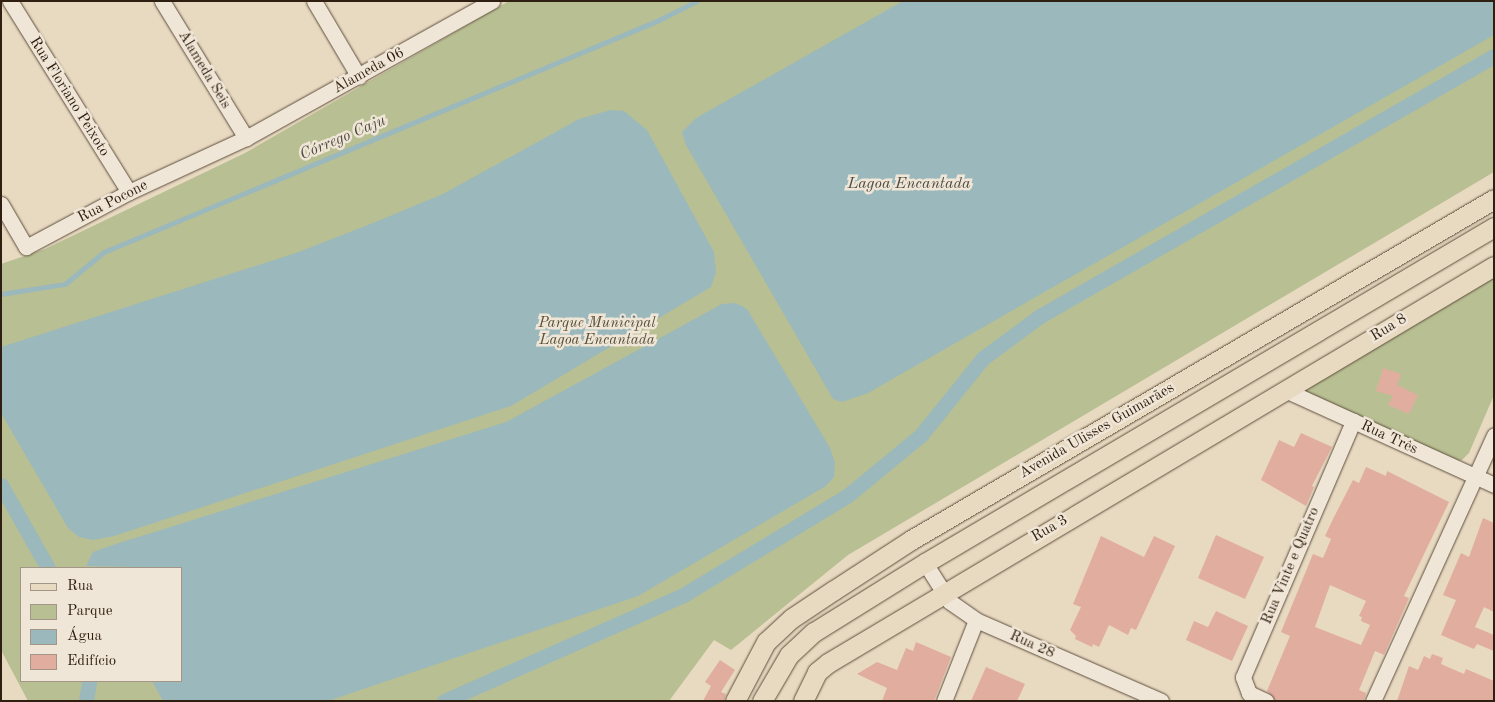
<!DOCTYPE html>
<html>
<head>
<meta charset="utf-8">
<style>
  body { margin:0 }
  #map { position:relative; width:1495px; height:702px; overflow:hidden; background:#e8d9c1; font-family:"Old Standard TT",serif }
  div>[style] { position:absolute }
  .green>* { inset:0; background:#b8bf92 }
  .water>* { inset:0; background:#9bb8bc }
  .stream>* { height:4.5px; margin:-2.25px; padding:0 2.25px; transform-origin:2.25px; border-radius:2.25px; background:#9bb8bc }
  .canal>* { height:15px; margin:-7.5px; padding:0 7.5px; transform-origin:7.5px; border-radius:7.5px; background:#9bb8bc }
  .building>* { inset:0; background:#e1ad9f }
  .roads { filter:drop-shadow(0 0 1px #5d4e3c) drop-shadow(0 0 1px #5d4e3c) }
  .minor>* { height:15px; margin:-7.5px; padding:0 7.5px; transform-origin:7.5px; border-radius:7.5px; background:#f0e6d7 }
  .major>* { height:19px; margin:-9.5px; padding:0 9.5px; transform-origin:9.5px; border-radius:9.5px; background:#e8d9c1 }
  span { translate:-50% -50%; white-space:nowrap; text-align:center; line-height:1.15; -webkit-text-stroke:5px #f0e6d7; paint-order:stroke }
  .street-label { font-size:15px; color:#2f1f10 }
  .park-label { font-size:15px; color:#584f37; font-style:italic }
  .water-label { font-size:16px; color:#4f4d44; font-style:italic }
  .frame { position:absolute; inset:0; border:2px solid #2f1f10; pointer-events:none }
  .legend { position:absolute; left:20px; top:567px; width:162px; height:115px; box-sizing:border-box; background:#f0e6d7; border:1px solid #a39687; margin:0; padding:6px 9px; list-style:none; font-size:15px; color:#2f1f10 }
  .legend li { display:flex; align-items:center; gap:10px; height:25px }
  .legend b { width:25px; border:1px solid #a39687 }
</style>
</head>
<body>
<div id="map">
  <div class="green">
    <i style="clip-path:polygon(evenodd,509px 1px,1494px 1px,1494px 172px,848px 555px,731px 650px,714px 640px,669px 701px,28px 701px,1px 650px,1px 264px,45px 249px,245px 153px,509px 1px,21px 568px,181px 568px,181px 681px,21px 681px,21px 568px)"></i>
    <i style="clip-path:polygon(1494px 271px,1494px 395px,1469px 453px,1462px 460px,1458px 461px,1300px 391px)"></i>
  </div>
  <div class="water">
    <i style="clip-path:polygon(903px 1px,1494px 1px,1494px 35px,868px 393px,842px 402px,833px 399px,686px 145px,682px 132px,696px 118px)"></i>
    <i style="clip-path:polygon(611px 110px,624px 111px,647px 130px,714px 252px,716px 272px,711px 287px,511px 406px,114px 536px,93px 540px,79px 537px,68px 528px,1px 413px,1px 347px,296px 253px,373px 223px,443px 194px,579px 119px)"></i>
    <i style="clip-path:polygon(736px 303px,747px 309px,830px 448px,835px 463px,834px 477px,826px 486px,638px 596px,328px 701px,163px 701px,152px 681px,181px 681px,181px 568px,86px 566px,93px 552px,116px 544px,506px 422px,722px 304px)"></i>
  </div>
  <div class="stream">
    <i style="left:1px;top:294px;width:65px;rotate:-8.9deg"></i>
    <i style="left:65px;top:284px;width:50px;rotate:-39.4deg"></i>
    <i style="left:104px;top:252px;width:599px;rotate:-22.67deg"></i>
    <i style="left:657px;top:21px;width:45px;rotate:-26.6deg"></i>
  </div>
  <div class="canal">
    <i style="left:1px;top:485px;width:95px;rotate:60.5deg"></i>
    <i style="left:86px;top:701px;width:20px;rotate:-81deg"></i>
    <i style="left:444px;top:701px;width:264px;rotate:-23.9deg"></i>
    <i style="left:685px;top:594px;width:189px;rotate:-31.2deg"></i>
    <i style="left:847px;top:496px;width:96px;rotate:-39.5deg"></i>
    <i style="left:921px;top:435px;width:99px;rotate:-51.2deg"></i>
    <i style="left:983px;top:358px;width:71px;rotate:-36.4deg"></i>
    <i style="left:1040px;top:316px;width:523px;rotate:-29.8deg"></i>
  </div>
  <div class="building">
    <i style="clip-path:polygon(1383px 368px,1401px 374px,1397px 385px,1418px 395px,1409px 414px,1388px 405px,1393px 396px,1376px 391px)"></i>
    <i style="clip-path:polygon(1301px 433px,1332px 447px,1312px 486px,1314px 487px,1306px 506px,1261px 480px,1279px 440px,1294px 447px)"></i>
    <i style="clip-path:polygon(evenodd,1366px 467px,1386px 476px,1387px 471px,1449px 502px,1404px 596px,1409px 598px,1384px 655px,1375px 651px,1366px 673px,1359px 690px,1366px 693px,1364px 701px,1275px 701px,1267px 691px,1290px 636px,1281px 632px,1313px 554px,1323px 558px,1331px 539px,1325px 536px,1334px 517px,1353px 480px,1359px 483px,1366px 467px,1330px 585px,1366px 601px,1359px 616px,1362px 617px,1361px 621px,1370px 625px,1361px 645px,1315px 627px,1330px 585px)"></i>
    <i style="clip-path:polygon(1483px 518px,1494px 523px,1494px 612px,1484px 607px,1475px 627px,1494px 635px,1494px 651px,1477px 644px,1474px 649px,1441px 635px,1456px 600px,1443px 595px,1461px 553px,1469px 557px)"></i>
    <i style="clip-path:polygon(1216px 535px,1264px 557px,1245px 599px,1198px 578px)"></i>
    <i style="clip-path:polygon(1101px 536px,1144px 557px,1154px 536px,1175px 546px,1136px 630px,1131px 628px,1128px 635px,1109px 625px,1099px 647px,1093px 644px,1092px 647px,1075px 639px,1076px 636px,1070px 630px,1081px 607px,1073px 604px)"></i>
    <i style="clip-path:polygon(1216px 611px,1248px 626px,1232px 661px,1186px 640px,1194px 621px,1208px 627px)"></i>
    <i style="clip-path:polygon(916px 642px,951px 657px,934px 701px,882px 701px,887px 688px,857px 674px,877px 662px,897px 670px,906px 648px,913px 651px)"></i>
    <i style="clip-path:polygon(1432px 654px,1443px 658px,1441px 664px,1464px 674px,1466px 669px,1494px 681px,1494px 701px,1397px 701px,1409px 666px,1418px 670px,1424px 656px,1430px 659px)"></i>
    <i style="clip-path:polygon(720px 660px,735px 670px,721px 692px,726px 694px,724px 701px,703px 701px,711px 686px,705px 682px)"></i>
    <i style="clip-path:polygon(986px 667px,1025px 684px,1017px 701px,971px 701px)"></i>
  </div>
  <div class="roads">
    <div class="minor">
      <i style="left:10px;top:1px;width:225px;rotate:58.1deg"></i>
      <i style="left:162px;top:1px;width:161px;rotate:58.5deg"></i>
      <i style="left:314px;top:1px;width:88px;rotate:59.4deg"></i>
      <i style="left:1px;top:204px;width:50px;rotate:59.8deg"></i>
      <i style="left:26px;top:247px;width:117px;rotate:-28.1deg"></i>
      <i style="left:129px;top:192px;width:129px;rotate:-24.8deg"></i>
      <i style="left:246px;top:138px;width:282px;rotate:-29.1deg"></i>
      <i style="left:1285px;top:390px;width:230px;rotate:24.4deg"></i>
      <i style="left:925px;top:563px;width:45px;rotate:57.7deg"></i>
      <i style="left:949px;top:601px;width:33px;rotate:35deg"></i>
      <i style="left:976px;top:620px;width:202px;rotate:23.6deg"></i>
      <i style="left:944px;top:701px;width:87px;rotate:-68.4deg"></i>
      <i style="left:1266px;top:701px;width:19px;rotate:-155deg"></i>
      <i style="left:1249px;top:693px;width:17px;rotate:-111deg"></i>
      <i style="left:1243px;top:677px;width:279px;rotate:-66.7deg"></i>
      <i style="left:1373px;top:701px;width:292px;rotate:-65.5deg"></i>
    </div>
    <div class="major">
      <i style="left:735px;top:701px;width:67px;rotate:-62.3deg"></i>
      <i style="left:766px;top:642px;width:35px;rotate:-43deg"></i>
      <i style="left:792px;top:618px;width:50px;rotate:-33.7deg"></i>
      <i style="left:834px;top:590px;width:92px;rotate:-33deg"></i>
      <i style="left:911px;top:540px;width:675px;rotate:-30.32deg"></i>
      <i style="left:762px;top:701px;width:53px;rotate:-59.6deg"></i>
      <i style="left:789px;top:655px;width:34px;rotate:-43deg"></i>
      <i style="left:814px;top:632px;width:131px;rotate:-31.9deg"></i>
      <i style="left:925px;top:563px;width:661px;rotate:-30.56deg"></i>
      <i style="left:803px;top:701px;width:32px;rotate:-64deg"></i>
      <i style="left:817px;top:672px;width:14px;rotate:-39deg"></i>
      <i style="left:828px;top:663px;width:775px;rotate:-30.8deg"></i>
    </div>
  </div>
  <div class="street-label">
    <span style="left:204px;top:70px;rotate:59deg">Alameda Seis</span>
    <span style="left:369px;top:71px;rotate:-29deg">Alameda 06</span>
    <span style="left:69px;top:97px;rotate:58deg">Rua Floriano Peixoto</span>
    <span style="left:113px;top:202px;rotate:-27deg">Rua Pocone</span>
    <span style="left:1389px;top:328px;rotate:-31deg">Rua 8</span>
    <span style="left:1097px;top:431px;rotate:-30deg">Avenida Ulisses Guimarães</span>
    <span style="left:1389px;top:438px;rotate:25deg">Rua Três</span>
    <span style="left:1050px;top:529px;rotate:-30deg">Rua 3</span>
    <span style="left:1291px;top:566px;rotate:-67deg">Rua Vinte e Quatro</span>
    <span style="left:1032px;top:645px;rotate:24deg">Rua 28</span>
  </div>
  <div class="park-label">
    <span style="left:597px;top:332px">Parque Municipal<br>Lagoa Encantada</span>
  </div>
  <div class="water-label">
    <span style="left:343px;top:138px;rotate:-23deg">Córrego Caju</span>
    <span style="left:909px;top:184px">Lagoa Encantada</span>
  </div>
  <div class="frame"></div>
  <ul class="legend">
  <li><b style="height:6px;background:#e8d9c1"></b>Rua</li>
  <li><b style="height:14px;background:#b8bf92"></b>Parque</li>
  <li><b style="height:14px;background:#9bb8bc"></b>Água</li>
  <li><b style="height:14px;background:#e1ad9f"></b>Edifício</li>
  </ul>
</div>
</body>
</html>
